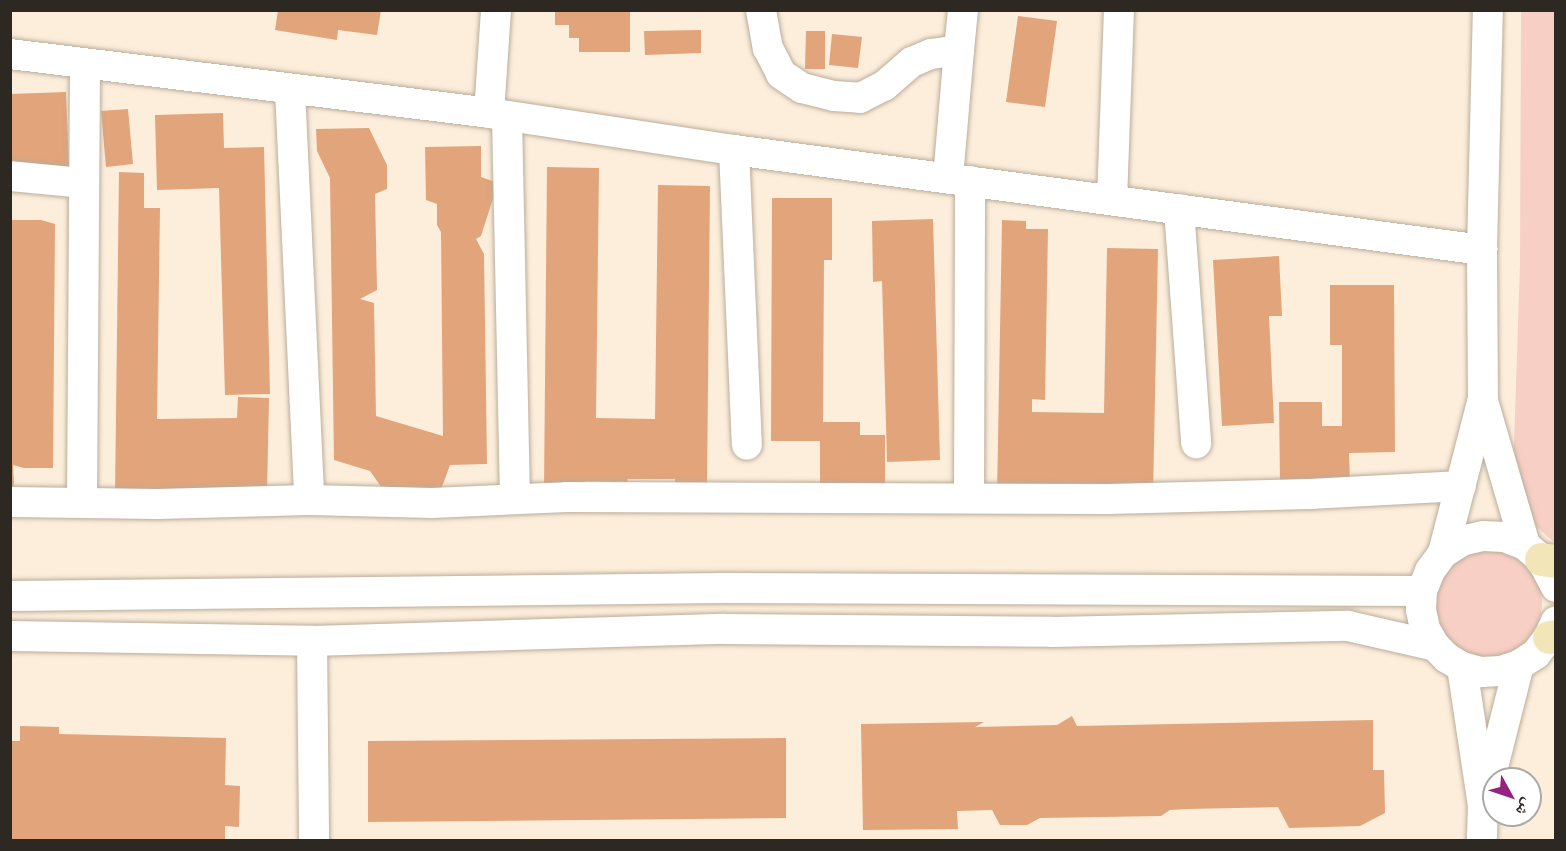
<!DOCTYPE html>
<html>
<head>
<meta charset="utf-8">
<style>
  body { margin:0 }
  #map { position:relative; width:1566px; height:851px; overflow:hidden; background:#fceedb; font-family:"Work Sans","Noto Naskh Arabic",sans-serif }
  div>[style] { position:absolute }
  .green>* { inset:0; background:#f7cfc4 }
  .round { border-radius:50% }
  .building>* { inset:0; background:#e2a47b }
  .roads { filter:drop-shadow(0 0 2px #baad9b) drop-shadow(0 0 2px #baad9b) }
  .minor>* { height:30px; margin:-15px; padding:0 15px; transform-origin:15px; border-radius:15px; background:#fff }
  .major>* { height:33px; margin:-16.5px; padding:0 16.5px; transform-origin:16.5px; border-radius:16.5px; background:#f2e6b9 }
  span { translate:-50% -50%; white-space:nowrap; text-align:center; line-height:1.15; -webkit-text-stroke:4.5px #fff; paint-order:stroke }
  .frame { position:absolute; inset:0; border:12px solid #2d2821; pointer-events:none }
  .north { position:absolute; left:1482px; top:767px; width:60px; height:60px; box-sizing:border-box; background:#fff; border:2px solid #aba9a6; border-radius:50%; rotate:130deg; font-size:16px; font-weight:700; line-height:24px; text-align:center; color:#2d2821 }
  .north::after { content:''; display:block; margin:auto; width:21px; height:27px; background:#952281; clip-path:polygon(50% 0,100% 100%,50% 72%,0 100%) }
</style>
</head>
<body>
<div id="map">
  <div class="green">
    <i style="clip-path:polygon(1521px 11px,1555px 11px,1555px 543px,1512px 505px,1520px 265px)"></i>
    <i class="round" style="left:1434px;top:549px;width:108px;height:108px"></i>
  </div>
  <div class="building">
    <i style="clip-path:polygon(278px 10px,381px 10px,377px 35px,338px 30px,337px 40px,275px 30px)"></i>
    <i style="clip-path:polygon(555px 10px,630px 10px,630px 52px,579px 52px,579px 38px,569px 38px,569px 25px,555px 25px)"></i>
    <i style="clip-path:polygon(1018px 16px,1057px 21px,1045px 107px,1006px 102px)"></i>
    <i style="clip-path:polygon(701px 30px,701px 53px,645px 55px,644px 31px)"></i>
    <i style="clip-path:polygon(806px 31px,825px 31px,825px 69px,805px 69px)"></i>
    <i style="clip-path:polygon(832px 34px,862px 37px,858px 68px,829px 65px)"></i>
    <i style="clip-path:polygon(66px 92px,69px 167px,10px 169px,10px 94px)"></i>
    <i style="clip-path:polygon(128px 109px,133px 164px,106px 167px,101px 111px)"></i>
    <i style="clip-path:polygon(223px 113px,224px 148px,264px 147px,270px 394px,225px 395px,219px 188px,157px 190px,155px 115px)"></i>
    <i style="clip-path:polygon(369px 128px,387px 165px,387px 189px,375px 194px,377px 290px,360px 299px,374px 303px,376px 416px,443px 436px,441px 232px,437px 225px,437px 204px,426px 200px,425px 147px,481px 146px,481px 177px,498px 183px,481px 236px,476px 239px,484px 254px,487px 464px,450px 465px,439px 495px,387px 495px,370px 471px,334px 460px,330px 178px,317px 151px,316px 129px)"></i>
    <i style="clip-path:polygon(547px 167px,599px 168px,596px 418px,655px 419px,658px 185px,710px 186px,707px 484px,675px 484px,675px 479px,627px 479px,628px 482px,585px 481px,585px 489px,544px 488px)"></i>
    <i style="clip-path:polygon(119px 172px,144px 173px,144px 208px,160px 208px,157px 419px,237px 418px,238px 397px,269px 398px,267px 493px,115px 496px)"></i>
    <i style="clip-path:polygon(772px 198px,832px 198px,832px 260px,824px 260px,823px 422px,860px 422px,860px 435px,885px 435px,885px 485px,820px 486px,820px 441px,771px 441px)"></i>
    <i style="clip-path:polygon(933px 219px,940px 460px,887px 462px,882px 281px,873px 282px,872px 221px)"></i>
    <i style="clip-path:polygon(10px 220px,41px 220px,55px 224px,53px 468px,24px 468px,13px 465px,14px 484px,11px 495px)"></i>
    <i style="clip-path:polygon(1002px 220px,1026px 221px,1026px 229px,1048px 229px,1045px 400px,1032px 399px,1032px 412px,1104px 413px,1107px 248px,1158px 249px,1153px 495px,997px 496px)"></i>
    <i style="clip-path:polygon(1279px 256px,1282px 316px,1269px 316px,1274px 423px,1222px 426px,1213px 260px)"></i>
    <i style="clip-path:polygon(1330px 285px,1394px 285px,1395px 452px,1349px 453px,1350px 482px,1280px 483px,1279px 402px,1322px 402px,1322px 426px,1342px 426px,1342px 345px,1330px 345px)"></i>
    <i style="clip-path:polygon(1072px 716px,1077px 726px,1373px 720px,1373px 770px,1384px 770px,1385px 813px,1360px 826px,1289px 828px,1278px 807px,1187px 809px,1170px 810px,1161px 816px,1040px 818px,1027px 825px,1000px 825px,992px 810px,957px 811px,958px 829px,863px 830px,861px 724px,984px 722px,975px 727px,1057px 725px)"></i>
    <i style="clip-path:polygon(20px 726px,59px 727px,59px 734px,226px 738px,225px 785px,240px 786px,239px 827px,225px 826px,225px 840px,10px 840px,10px 741px,20px 741px)"></i>
    <i style="clip-path:polygon(786px 738px,786px 818px,368px 822px,368px 741px)"></i>
  </div>
  <div class="roads">
    <div class="minor">
      <i style="left:761px;top:10px;width:39px;rotate:80deg"></i>
      <i style="left:768px;top:48px;width:29px;rotate:63deg"></i>
      <i style="left:781px;top:74px;width:25px;rotate:34deg"></i>
      <i style="left:802px;top:88px;width:33px;rotate:14deg"></i>
      <i style="left:834px;top:96px;width:26px;rotate:4deg"></i>
      <i style="left:860px;top:98px;width:27px;rotate:-27deg"></i>
      <i style="left:884px;top:86px;width:37px;rotate:-41deg"></i>
      <i style="left:912px;top:62px;width:21px;rotate:-23deg"></i>
      <i style="left:931px;top:54px;width:28px;rotate:-8deg"></i>
      <i style="left:959px;top:50px;width:128px;rotate:94.9deg"></i>
      <i style="left:959px;top:50px;width:40px;rotate:-84.3deg"></i>
      <i style="left:10px;top:54px;width:483px;rotate:7deg"></i>
      <i style="left:489px;top:113px;width:248px;rotate:8.6deg"></i>
      <i style="left:734px;top:150px;width:755px;rotate:7.61deg"></i>
      <i style="left:290px;top:90px;width:410px;rotate:87.3deg"></i>
      <i style="left:489px;top:113px;width:103px;rotate:-86.1deg"></i>
      <i style="left:507px;top:117px;width:382px;rotate:88.8deg"></i>
      <i style="left:734px;top:150px;width:295px;rotate:87.5deg"></i>
      <i style="left:10px;top:176px;width:73px;rotate:5.5deg"></i>
      <i style="left:1112px;top:200px;width:190px;rotate:-87.9deg"></i>
      <i style="left:1179px;top:209px;width:235px;rotate:85.8deg"></i>
      <i style="left:1483px;top:401px;width:150px;rotate:73.7deg"></i>
      <i style="left:969px;top:498px;width:317px;rotate:-89.8deg"></i>
      <i style="left:10px;top:502px;width:148px;rotate:0.8deg"></i>
      <i style="left:158px;top:504px;width:151px;rotate:-1.5deg"></i>
      <i style="left:309px;top:500px;width:123px;rotate:1.4deg"></i>
      <i style="left:432px;top:503px;width:135px;rotate:-2.5deg"></i>
      <i style="left:567px;top:497px;width:541px;rotate:0.21deg"></i>
      <i style="left:1108px;top:499px;width:202px;rotate:-1.4deg"></i>
      <i style="left:1310px;top:494px;width:151px;rotate:-3deg"></i>
      <i style="left:82px;top:502px;width:438px;rotate:-89.6deg"></i>
      <i style="left:1443px;top:553px;width:160px;rotate:-75.5deg"></i>
      <i style="left:1483px;top:398px;width:148px;rotate:-90.4deg"></i>
      <i style="left:1482px;top:250px;width:240px;rotate:-88.6deg"></i>
      <i style="left:1556px;top:587px;width:32px;rotate:-118deg"></i>
      <i style="left:1541px;top:559px;width:21px;rotate:-139deg"></i>
      <i style="left:1525px;top:545px;width:22px;rotate:-159deg"></i>
      <i style="left:1504px;top:537px;width:21px;rotate:-177deg"></i>
      <i style="left:1483px;top:536px;width:22px;rotate:167deg"></i>
      <i style="left:1462px;top:541px;width:22px;rotate:148deg"></i>
      <i style="left:1443px;top:553px;width:22px;rotate:126deg"></i>
      <i style="left:1430px;top:571px;width:22px;rotate:112deg"></i>
      <i style="left:1422px;top:591px;width:19px;rotate:93deg"></i>
      <i style="left:1421px;top:610px;width:19px;rotate:78deg"></i>
      <i style="left:1425px;top:629px;width:20px;rotate:60deg"></i>
      <i style="left:1435px;top:646px;width:17px;rotate:45deg"></i>
      <i style="left:1447px;top:658px;width:17px;rotate:31deg"></i>
      <i style="left:1462px;top:667px;width:20px;rotate:15deg"></i>
      <i style="left:1481px;top:672px;width:20px;rotate:-3deg"></i>
      <i style="left:1501px;top:671px;width:19px;rotate:-18deg"></i>
      <i style="left:1519px;top:665px;width:20px;rotate:-33deg"></i>
      <i style="left:1536px;top:654px;width:21px;rotate:-53deg"></i>
      <i style="left:1549px;top:637px;width:17px;rotate:-66deg"></i>
      <i style="left:10px;top:596px;width:715px;rotate:-0.64deg"></i>
      <i style="left:725px;top:588px;width:697px;rotate:0.25deg"></i>
      <i style="left:10px;top:636px;width:302px;rotate:0.9deg"></i>
      <i style="left:312px;top:641px;width:412px;rotate:-1.7deg"></i>
      <i style="left:724px;top:629px;width:328px;rotate:0.5deg"></i>
      <i style="left:1052px;top:632px;width:296px;rotate:-1.2deg"></i>
      <i style="left:1348px;top:626px;width:89px;rotate:12.9deg"></i>
      <i style="left:312px;top:641px;width:199px;rotate:89.4deg"></i>
      <i style="left:1462px;top:667px;width:141px;rotate:81.4deg"></i>
      <i style="left:1483px;top:806px;width:34px;rotate:92deg"></i>
      <i style="left:1486px;top:795px;width:134px;rotate:-75.8deg"></i>
    </div>
    <div class="major">
      <i style="left:1541px;top:559px;width:15px;rotate:8deg"></i>
      <i style="left:1549px;top:637px;width:7px;rotate:-8deg"></i>
    </div>
  </div>
  <div class="frame"></div>
  <div class="north">ش</div>
</div>
</body>
</html>
